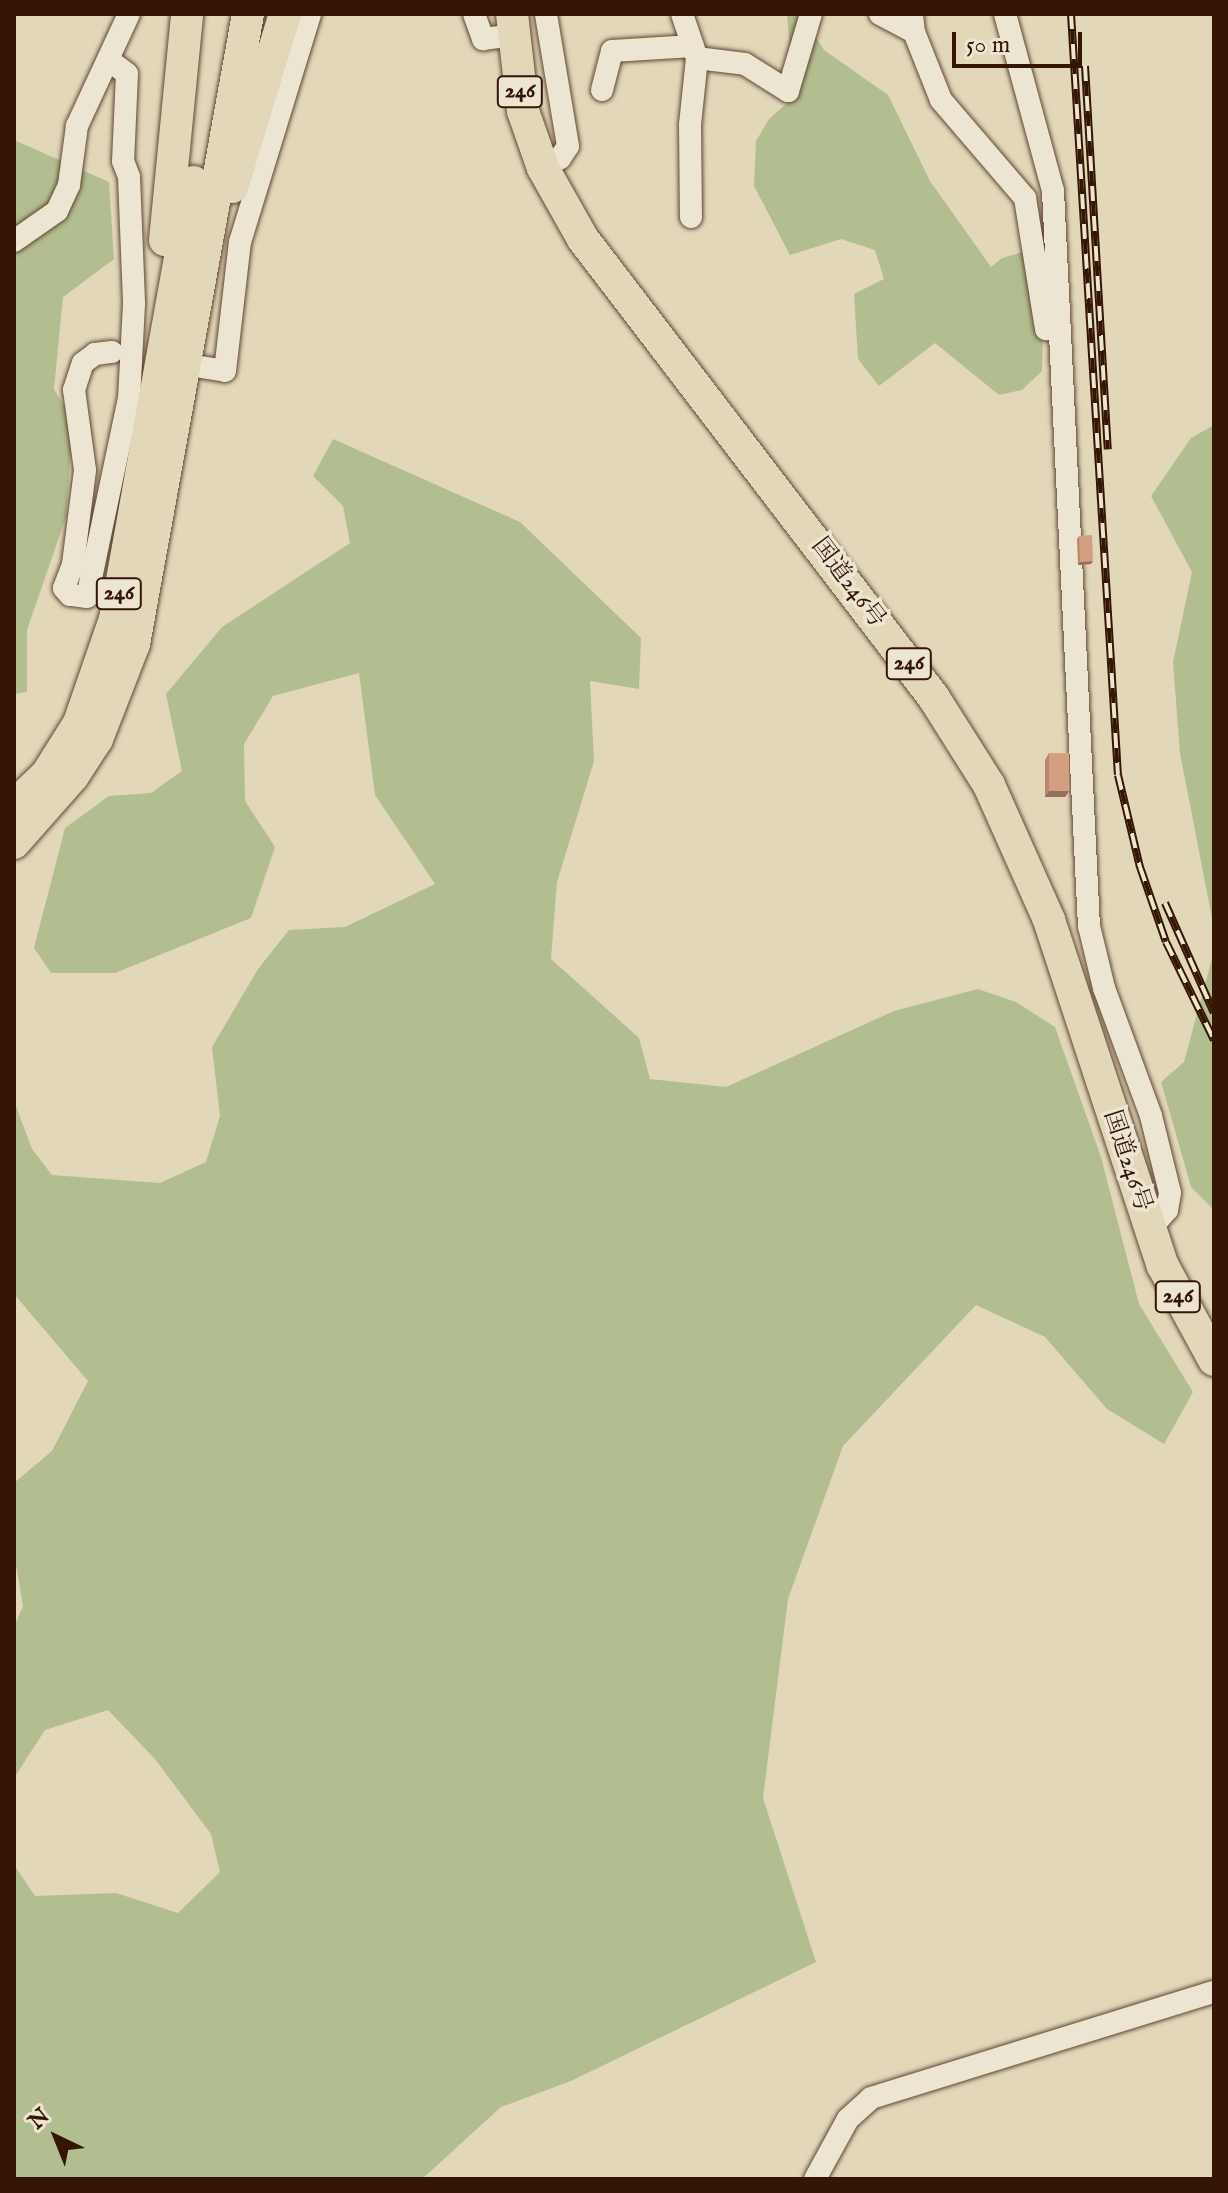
<!DOCTYPE html>
<html>
<head>
<meta charset="utf-8">
<style>
  body { margin:0 }
  #map { position:relative; width:1228px; height:2193px; overflow:hidden; background:#e2d7b9; font-family:"IM FELL English","Noto Serif JP",serif }
  div>[style] { position:absolute }
  .green>* { inset:0; background:#b2be90 }
  .roads { filter:drop-shadow(0 0 2px #604631) drop-shadow(0 0 2px #604631) }
  .minor>* { height:22px; margin:-11px; padding:0 11px; transform-origin:11px; border-radius:11px; background:#ece5d2 }
  .highway>* { height:32px; margin:-16px; padding:0 16px; transform-origin:16px; border-radius:16px; background:#e2d7b9 }
  .rail>* { height:8px; margin-top:-4px; transform-origin:0; background:repeating-linear-gradient(90deg,#ece5d2 0 15px,#351504 0 30px); box-sizing:border-box; border-block:2px solid #351504 }
  .wall>* { inset:0; background:#b6896e }
  .shaded-wall>* { inset:0; background:#946f5a }
  .building>* { inset:0; background:#d49f80 }
  span { translate:-50% -50%; white-space:nowrap; text-align:center; line-height:1.15; -webkit-text-stroke:7px #ece5d2; paint-order:stroke }
  .shield-label span { padding:2px 6px; background:#ece5d2; border:2px solid; border-radius:6px; -webkit-text-stroke-width:0 }
  .shield-label { font-size:22px; color:#351504; font-weight:700 }
  .street-label { font-size:24px; color:#351504 }
  .frame { position:absolute; inset:0; border:16px solid #351504; pointer-events:none }
  .north { position:absolute; left:16px; top:2097px; width:80px; height:80px; -webkit-text-stroke:6px #ece5d2; paint-order:stroke; rotate:317deg; font-size:22px; font-weight:700; line-height:32px; text-align:center; color:#351504 }
  .north::after { content:''; display:block; margin:auto; width:28px; height:36px; background:#351504; clip-path:polygon(50% 0,100% 100%,50% 72%,0 100%) }
  .scale { position:absolute; left:952px; top:32px; width:130px; height:36px; box-sizing:border-box; border:4px solid #351504; border-top:0; padding-left:10px; font-size:24px; line-height:28px; white-space:nowrap; color:#351504; -webkit-text-stroke:6px #ece5d2; paint-order:stroke }
</style>
</head>
<body>
<div id="map">
  <div class="green">
    <i style="clip-path:polygon(787px 14px,815px 14px,812px 31px,824px 50px,888px 95px,930px 181px,991px 267px,1002px 258px,1046px 245px,1042px 371px,1022px 390px,999px 395px,935px 343px,879px 386px,858px 359px,854px 294px,884px 279px,875px 250px,841px 239px,790px 255px,754px 186px,756px 141px,769px 119px,794px 97px)"></i>
    <i style="clip-path:polygon(14px 140px,109px 182px,114px 259px,63px 297px,54px 389px,73px 421px,66px 517px,27px 630px,27px 692px,14px 694px)"></i>
    <i style="clip-path:polygon(1214px 425px,1214px 929px,1180px 753px,1173px 662px,1192px 572px,1151px 496px,1191px 438px)"></i>
    <i style="clip-path:polygon(333px 439px,520px 522px,641px 638px,639px 689px,590px 681px,594px 761px,557px 882px,551px 959px,639px 1038px,650px 1079px,726px 1087px,894px 1011px,978px 989px,1016px 1002px,1055px 1027px,1101px 1157px,1139px 1304px,1193px 1392px,1164px 1444px,1107px 1409px,1045px 1337px,976px 1305px,843px 1446px,788px 1599px,763px 1798px,816px 1962px,571px 2081px,501px 2107px,422px 2179px,14px 2179px,14px 1865px,35px 1896px,116px 1893px,178px 1913px,220px 1872px,211px 1834px,155px 1759px,108px 1710px,45px 1730px,14px 1778px,14px 1627px,23px 1606px,14px 1553px,14px 1483px,52px 1451px,88px 1381px,14px 1294px,14px 1101px,32px 1149px,52px 1175px,160px 1183px,206px 1162px,220px 1116px,212px 1047px,258px 969px,289px 930px,345px 927px,435px 884px,375px 795px,359px 673px,273px 696px,244px 744px,245px 801px,275px 847px,251px 918px,115px 973px,51px 973px,34px 948px,65px 828px,109px 796px,151px 793px,182px 771px,166px 694px,222px 627px,350px 543px,343px 506px,313px 476px)"></i>
    <i style="clip-path:polygon(1214px 951px,1214px 1210px,1191px 1187px,1161px 1082px,1184px 1062px)"></i>
  </div>
  <div class="roads">
    <div class="minor">
      <i style="left:474px;top:14px;width:27px;rotate:70deg"></i>
      <i style="left:483px;top:39px;width:17px;rotate:-7deg"></i>
      <i style="left:682px;top:14px;width:46px;rotate:71.2deg"></i>
      <i style="left:697px;top:58px;width:67px;rotate:96deg"></i>
      <i style="left:690px;top:125px;width:92px;rotate:89.4deg"></i>
      <i style="left:880px;top:14px;width:38px;rotate:28deg"></i>
      <i style="left:912px;top:14px;width:18px;rotate:84deg"></i>
      <i style="left:914px;top:32px;width:73px;rotate:68.3deg"></i>
      <i style="left:941px;top:100px;width:129px;rotate:49.4deg"></i>
      <i style="left:1025px;top:198px;width:133px;rotate:80.9deg"></i>
      <i style="left:1005px;top:14px;width:183px;rotate:74.8deg"></i>
      <i style="left:1053px;top:191px;width:736px;rotate:87.2deg"></i>
      <i style="left:1089px;top:926px;width:64px;rotate:76.4deg"></i>
      <i style="left:1104px;top:988px;width:136px;rotate:69.8deg"></i>
      <i style="left:1151px;top:1116px;width:79px;rotate:76.1deg"></i>
      <i style="left:1170px;top:1193px;width:17px;rotate:100deg"></i>
      <i style="left:1167px;top:1210px;width:27px;rotate:132deg"></i>
      <i style="left:697px;top:58px;width:48px;rotate:7.1deg"></i>
      <i style="left:745px;top:64px;width:51px;rotate:32.1deg"></i>
      <i style="left:788px;top:91px;width:80px;rotate:-73.4deg"></i>
      <i style="left:110px;top:61px;width:21px;rotate:37deg"></i>
      <i style="left:127px;top:74px;width:87px;rotate:92.6deg"></i>
      <i style="left:123px;top:161px;width:17px;rotate:69deg"></i>
      <i style="left:129px;top:177px;width:127px;rotate:87.7deg"></i>
      <i style="left:134px;top:304px;width:94px;rotate:93deg"></i>
      <i style="left:129px;top:398px;width:203px;rotate:101.9deg"></i>
      <i style="left:87px;top:597px;width:17px;rotate:-173deg"></i>
      <i style="left:70px;top:595px;width:9px;rotate:-131deg"></i>
      <i style="left:64px;top:588px;width:26px;rotate:-69deg"></i>
      <i style="left:73px;top:564px;width:95px;rotate:-82.7deg"></i>
      <i style="left:85px;top:470px;width:81px;rotate:-97.8deg"></i>
      <i style="left:74px;top:390px;width:28px;rotate:-72deg"></i>
      <i style="left:83px;top:363px;width:15px;rotate:-37deg"></i>
      <i style="left:95px;top:354px;width:17px;rotate:-7deg"></i>
      <i style="left:602px;top:90px;width:40px;rotate:-75.6deg"></i>
      <i style="left:612px;top:51px;width:81px;rotate:-3.5deg"></i>
      <i style="left:543px;top:168px;width:20px;rotate:-30deg"></i>
      <i style="left:560px;top:158px;width:14px;rotate:-56deg"></i>
      <i style="left:568px;top:146px;width:134px;rotate:-99.5deg"></i>
      <i style="left:14px;top:241px;width:52px;rotate:-34.9deg"></i>
      <i style="left:57px;top:211px;width:29px;rotate:-65deg"></i>
      <i style="left:69px;top:185px;width:60px;rotate:-82.3deg"></i>
      <i style="left:77px;top:126px;width:123px;rotate:-65.1deg"></i>
      <i style="left:201px;top:367px;width:24px;rotate:9deg"></i>
      <i style="left:225px;top:371px;width:130px;rotate:-83.4deg"></i>
      <i style="left:240px;top:242px;width:239px;rotate:-72.9deg"></i>
      <i style="left:815px;top:2179px;width:68px;rotate:-61.2deg"></i>
      <i style="left:848px;top:2119px;width:31px;rotate:-42deg"></i>
      <i style="left:871px;top:2098px;width:359px;rotate:-17.2deg"></i>
    </div>
    <div class="highway">
      <i style="left:512px;top:14px;width:98px;rotate:83.5deg"></i>
      <i style="left:523px;top:111px;width:60px;rotate:70.7deg"></i>
      <i style="left:543px;top:168px;width:81px;rotate:60.6deg"></i>
      <i style="left:583px;top:239px;width:578px;rotate:52.59deg"></i>
      <i style="left:934px;top:698px;width:103px;rotate:57.7deg"></i>
      <i style="left:989px;top:785px;width:148px;rotate:66deg"></i>
      <i style="left:1049px;top:920px;width:364px;rotate:71.8deg"></i>
      <i style="left:1163px;top:1266px;width:107px;rotate:61.5deg"></i>
      <i style="left:232px;top:187px;width:181px;rotate:-73deg"></i>
      <i style="left:165px;top:240px;width:227px;rotate:-84.4deg"></i>
      <i style="left:14px;top:806px;width:46px;rotate:-44.1deg"></i>
      <i style="left:47px;top:774px;width:60px;rotate:-57.9deg"></i>
      <i style="left:79px;top:723px;width:110px;rotate:-70.9deg"></i>
      <i style="left:115px;top:619px;width:444px;rotate:-79.8deg"></i>
      <i style="left:14px;top:843px;width:89px;rotate:-48.6deg"></i>
      <i style="left:73px;top:776px;width:44px;rotate:-57deg"></i>
      <i style="left:97px;top:739px;width:102px;rotate:-68.7deg"></i>
      <i style="left:134px;top:644px;width:640px;rotate:-79.74deg"></i>
    </div>
  </div>
  <div class="rail">
    <i style="left:1071px;top:14px;width:762px;rotate:86.47deg"></i>
    <i style="left:1118px;top:775px;width:95px;rotate:76.6deg"></i>
    <i style="left:1140px;top:867px;width:79px;rotate:70.9deg"></i>
    <i style="left:1166px;top:942px;width:109px;rotate:63.9deg"></i>
    <i style="left:1085px;top:66px;width:384px;rotate:86.6deg"></i>
    <i style="left:1165px;top:903px;width:120px;rotate:66deg"></i>
  </div>
  <div class="wall">
    <i style="clip-path:polygon(1079px 536px,1091px 564px,1078px 565px,1077px 539px)"></i>
    <i style="clip-path:polygon(1049px 753px,1069px 791px,1065px 797px,1045px 797px,1045px 760px)"></i>
  </div>
  <div class="shaded-wall">
    <i style="clip-path:polygon(1093px 561px,1091px 564px,1078px 565px,1080px 562px)"></i>
    <i style="clip-path:polygon(1049px 791px,1069px 791px,1065px 797px,1045px 797px)"></i>
  </div>
  <div class="building">
    <i style="clip-path:polygon(1092px 535px,1093px 561px,1080px 562px,1079px 536px)"></i>
    <i style="clip-path:polygon(1049px 753px,1069px 753px,1069px 791px,1049px 791px)"></i>
  </div>
  <div class="shield-label">
    <span style="left:520px;top:92px">246</span>
    <span style="left:119px;top:594px">246</span>
    <span style="left:909px;top:664px">246</span>
    <span style="left:1178px;top:1297px">246</span>
  </div>
  <div class="street-label">
    <span style="left:848px;top:583px;rotate:53deg">国道246号</span>
    <span style="left:1127px;top:1161px;rotate:72deg">国道246号</span>
  </div>
  <div class="frame"></div>
  <div class="north">N</div>
  <div class="scale">50 m</div>
</div>
</body>
</html>
